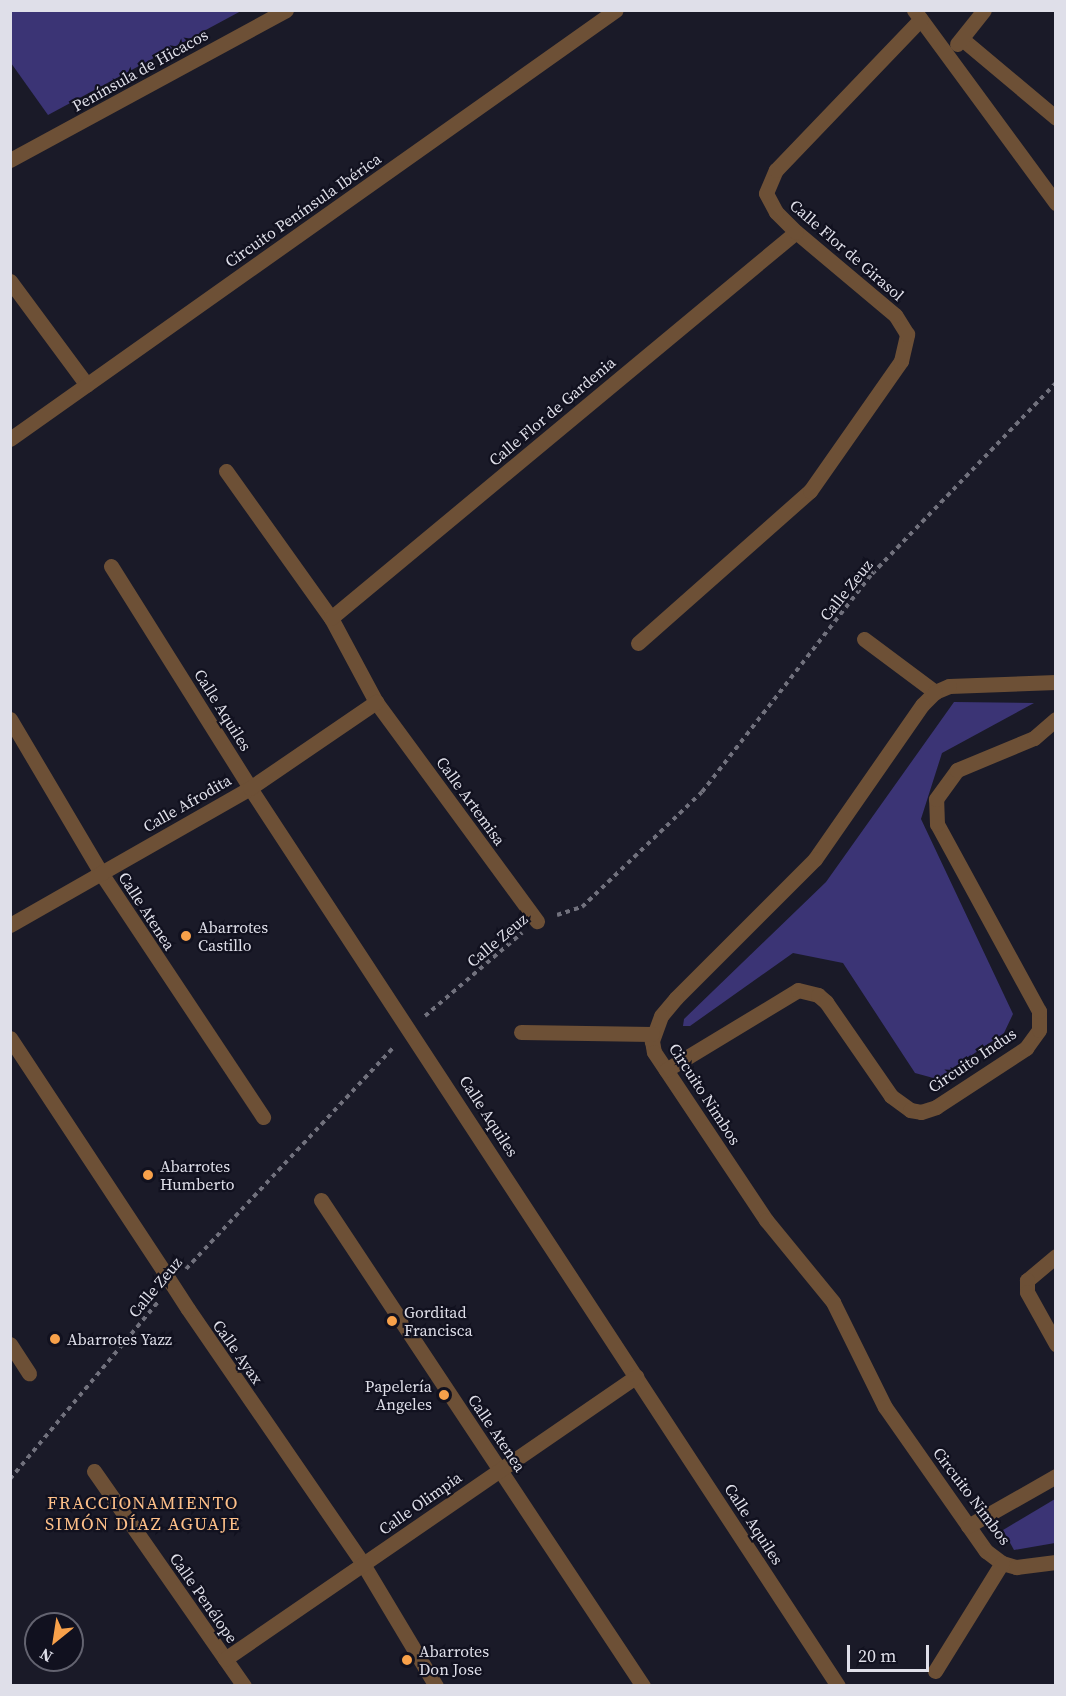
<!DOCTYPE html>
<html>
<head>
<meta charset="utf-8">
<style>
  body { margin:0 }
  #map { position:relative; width:1066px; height:1696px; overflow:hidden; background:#1a1a28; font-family:"Source Serif 4",serif }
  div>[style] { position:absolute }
  .green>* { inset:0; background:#3b3475 }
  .path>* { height:4px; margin-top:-2px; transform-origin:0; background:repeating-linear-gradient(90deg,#71717d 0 4.5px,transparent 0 9px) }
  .street>* { height:15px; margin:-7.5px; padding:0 7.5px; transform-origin:7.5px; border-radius:7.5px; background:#6d5036 }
  .street-bridge>* { height:15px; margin:-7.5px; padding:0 7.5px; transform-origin:7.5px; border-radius:7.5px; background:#6d5036 }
  .dots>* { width:16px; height:16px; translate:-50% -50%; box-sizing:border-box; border:3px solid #11111f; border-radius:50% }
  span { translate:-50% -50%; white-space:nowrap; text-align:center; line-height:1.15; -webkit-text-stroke:4.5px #11111f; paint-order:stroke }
  .street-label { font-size:16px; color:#dfdfe9 }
  .poi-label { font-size:16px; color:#dfdfe9 }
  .left { translate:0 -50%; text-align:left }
  .right { translate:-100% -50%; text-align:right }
  .neighbourhood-label { font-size:18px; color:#fec089; letter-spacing:1.5px }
  .frame { position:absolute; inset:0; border:12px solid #dfdfe9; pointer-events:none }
  .north { position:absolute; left:24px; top:1612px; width:60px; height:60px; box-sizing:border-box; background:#11111f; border:2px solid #636370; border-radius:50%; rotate:210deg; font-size:16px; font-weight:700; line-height:24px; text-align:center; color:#dfdfe9 }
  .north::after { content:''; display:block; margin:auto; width:21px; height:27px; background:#f8a14a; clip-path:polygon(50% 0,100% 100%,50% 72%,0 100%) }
  .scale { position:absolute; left:847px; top:1645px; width:82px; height:27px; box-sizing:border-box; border:3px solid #dfdfe9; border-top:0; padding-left:8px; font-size:18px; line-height:21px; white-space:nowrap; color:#dfdfe9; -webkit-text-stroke:4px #11111f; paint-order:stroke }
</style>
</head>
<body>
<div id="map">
  <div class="green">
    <i style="clip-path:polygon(10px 11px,11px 10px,241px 11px,48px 115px,11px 63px)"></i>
    <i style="clip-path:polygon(954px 702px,1034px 703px,942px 753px,921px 819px,1013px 1014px,1004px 1033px,937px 1079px,915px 1073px,843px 963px,793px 953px,690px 1026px,683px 1026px,684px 1019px,826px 882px)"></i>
    <i style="clip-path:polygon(1055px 1499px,1055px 1543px,1014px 1550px,1003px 1530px)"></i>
  </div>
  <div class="path">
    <i style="left:557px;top:915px;width:26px;rotate:-18deg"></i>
    <i style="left:582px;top:907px;width:166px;rotate:-43.8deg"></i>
    <i style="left:702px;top:792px;width:276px;rotate:-52.1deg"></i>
    <i style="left:872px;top:574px;width:265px;rotate:-46.1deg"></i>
    <i style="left:425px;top:1016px;width:128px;rotate:-40.6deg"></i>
    <i style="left:186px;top:1269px;width:304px;rotate:-46.9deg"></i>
    <i style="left:10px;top:1479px;width:231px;rotate:-50.1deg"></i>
  </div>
  <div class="street">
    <i style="left:914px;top:10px;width:240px;rotate:53.7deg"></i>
    <i style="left:962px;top:39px;width:123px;rotate:40deg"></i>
    <i style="left:957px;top:44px;width:43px;rotate:-51.5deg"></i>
    <i style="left:10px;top:160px;width:314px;rotate:-28.5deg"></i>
    <i style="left:10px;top:281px;width:129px;rotate:53.5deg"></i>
    <i style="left:10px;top:439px;width:742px;rotate:-35.3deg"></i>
    <i style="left:226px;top:471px;width:181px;rotate:54.5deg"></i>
    <i style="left:331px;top:618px;width:95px;rotate:61.8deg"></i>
    <i style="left:376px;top:702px;width:272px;rotate:53.7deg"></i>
    <i style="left:111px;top:566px;width:262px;rotate:57.9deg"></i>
    <i style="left:250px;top:788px;width:1073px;rotate:56.78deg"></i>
    <i style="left:331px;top:618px;width:604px;rotate:-39.7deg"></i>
    <i style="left:864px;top:639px;width:89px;rotate:36.7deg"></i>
    <i style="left:638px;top:643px;width:230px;rotate:-41.5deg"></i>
    <i style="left:810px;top:491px;width:159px;rotate:-55deg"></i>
    <i style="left:901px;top:361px;width:28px;rotate:-77deg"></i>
    <i style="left:907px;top:334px;width:22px;rotate:-122deg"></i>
    <i style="left:895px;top:315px;width:129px;rotate:-140deg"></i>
    <i style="left:796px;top:232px;width:28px;rotate:-135deg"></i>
    <i style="left:776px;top:212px;width:21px;rotate:-118deg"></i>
    <i style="left:766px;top:193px;width:25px;rotate:-67deg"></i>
    <i style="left:776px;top:170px;width:209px;rotate:-46.2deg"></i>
    <i style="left:1056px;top:682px;width:107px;rotate:177.9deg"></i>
    <i style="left:949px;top:686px;width:15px;rotate:157deg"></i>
    <i style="left:935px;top:692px;width:18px;rotate:135deg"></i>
    <i style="left:922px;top:705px;width:188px;rotate:124.8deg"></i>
    <i style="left:815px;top:859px;width:197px;rotate:135deg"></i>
    <i style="left:676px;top:998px;width:23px;rotate:130deg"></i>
    <i style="left:661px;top:1016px;width:27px;rotate:110deg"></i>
    <i style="left:652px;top:1041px;width:11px;rotate:80deg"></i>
    <i style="left:654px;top:1052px;width:202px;rotate:56.3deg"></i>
    <i style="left:766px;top:1220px;width:106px;rotate:50.7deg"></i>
    <i style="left:833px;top:1302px;width:117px;rotate:63.7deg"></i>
    <i style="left:885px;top:1407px;width:176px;rotate:55deg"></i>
    <i style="left:986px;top:1551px;width:20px;rotate:37deg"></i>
    <i style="left:1002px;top:1563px;width:15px;rotate:16deg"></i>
    <i style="left:1016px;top:1567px;width:40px;rotate:-7.1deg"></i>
    <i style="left:10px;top:719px;width:179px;rotate:59.4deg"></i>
    <i style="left:101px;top:873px;width:293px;rotate:56.4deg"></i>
    <i style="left:10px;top:925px;width:276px;rotate:-29.7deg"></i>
    <i style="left:250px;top:788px;width:153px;rotate:-34.3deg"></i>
    <i style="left:521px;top:1032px;width:131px;rotate:0.9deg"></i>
    <i style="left:10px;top:1038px;width:284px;rotate:56.6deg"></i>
    <i style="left:666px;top:1070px;width:154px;rotate:-31.2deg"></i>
    <i style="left:798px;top:990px;width:21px;rotate:14deg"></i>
    <i style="left:818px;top:995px;width:11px;rotate:41deg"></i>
    <i style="left:826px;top:1002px;width:114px;rotate:55.3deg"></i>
    <i style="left:891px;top:1096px;width:24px;rotate:36deg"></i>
    <i style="left:910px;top:1110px;width:11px;rotate:10deg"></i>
    <i style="left:921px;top:1112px;width:16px;rotate:-18deg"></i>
    <i style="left:936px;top:1107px;width:108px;rotate:-33.2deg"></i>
    <i style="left:1026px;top:1048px;width:22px;rotate:-54deg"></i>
    <i style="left:1039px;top:1030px;width:19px;rotate:-90deg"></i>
    <i style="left:1039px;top:1011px;width:213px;rotate:-118.6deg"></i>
    <i style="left:937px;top:824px;width:25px;rotate:-92deg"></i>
    <i style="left:936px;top:799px;width:36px;rotate:-54deg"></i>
    <i style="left:957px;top:770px;width:83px;rotate:-22.6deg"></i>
    <i style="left:1034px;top:738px;width:29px;rotate:-41deg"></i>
    <i style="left:321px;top:1200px;width:583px;rotate:56.47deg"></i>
    <i style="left:1056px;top:1256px;width:38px;rotate:140deg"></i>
    <i style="left:1027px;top:1280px;width:12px;rotate:90deg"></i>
    <i style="left:1027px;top:1292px;width:60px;rotate:60.9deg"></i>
    <i style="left:188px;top:1309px;width:309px;rotate:55.5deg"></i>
    <i style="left:363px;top:1564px;width:142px;rotate:59.1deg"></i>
    <i style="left:10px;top:1344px;width:35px;rotate:57deg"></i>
    <i style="left:94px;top:1471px;width:262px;rotate:55.1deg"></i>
    <i style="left:968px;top:1526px;width:101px;rotate:-29.6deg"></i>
    <i style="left:225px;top:1659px;width:499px;rotate:-34.5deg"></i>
    <i style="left:935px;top:1671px;width:127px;rotate:-58.2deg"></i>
  </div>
  <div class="street-bridge">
    <i style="left:166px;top:1275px;width:40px;rotate:57.1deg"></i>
  </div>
  <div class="dots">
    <i style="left:186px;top:936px;background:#f8a14a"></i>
    <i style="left:148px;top:1175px;background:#f8a14a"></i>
    <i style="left:392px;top:1321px;background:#f8a14a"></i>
    <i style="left:55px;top:1339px;background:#f8a14a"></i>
    <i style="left:444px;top:1395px;background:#f8a14a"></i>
    <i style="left:407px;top:1660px;background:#f8a14a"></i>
  </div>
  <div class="street-label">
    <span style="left:140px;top:70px;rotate:-29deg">Península de Hicacos</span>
    <span style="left:303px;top:210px;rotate:-35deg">Circuito Península Ibérica</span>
    <span style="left:847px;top:250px;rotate:41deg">Calle Flor de Girasol</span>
    <span style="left:552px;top:411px;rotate:-40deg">Calle Flor de Gardenia</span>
    <span style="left:846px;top:590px;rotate:-51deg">Calle Zeuz</span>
    <span style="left:223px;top:710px;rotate:58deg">Calle Aquiles</span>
    <span style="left:471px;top:801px;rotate:54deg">Calle Artemisa</span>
    <span style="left:187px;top:803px;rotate:-30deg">Calle Afrodita</span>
    <span style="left:147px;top:911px;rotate:57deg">Calle Atenea</span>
    <span style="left:497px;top:940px;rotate:-40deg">Calle Zeuz</span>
    <span style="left:972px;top:1060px;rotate:-34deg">Circuito Indus</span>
    <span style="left:705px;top:1094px;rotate:57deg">Circuito Nimbos</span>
    <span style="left:489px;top:1116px;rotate:57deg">Calle Aquiles</span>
    <span style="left:155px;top:1287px;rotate:-50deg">Calle Zeuz</span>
    <span style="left:238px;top:1352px;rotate:55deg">Calle Ayax</span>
    <span style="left:497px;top:1433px;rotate:56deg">Calle Atenea</span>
    <span style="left:972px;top:1496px;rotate:53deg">Circuito Nimbos</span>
    <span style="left:420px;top:1503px;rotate:-35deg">Calle Olimpia</span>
    <span style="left:754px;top:1524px;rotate:57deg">Calle Aquiles</span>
    <span style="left:204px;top:1598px;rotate:55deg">Calle Penélope</span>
  </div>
  <div class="poi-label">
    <span class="left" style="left:198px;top:936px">Abarrotes<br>Castillo</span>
    <span class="left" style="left:160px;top:1175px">Abarrotes<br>Humberto</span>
    <span class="left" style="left:404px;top:1321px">Gorditad<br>Francisca</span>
    <span class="left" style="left:67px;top:1339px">Abarrotes Yazz</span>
    <span class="right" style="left:432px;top:1395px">Papelería<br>Angeles</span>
    <span class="left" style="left:419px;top:1660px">Abarrotes<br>Don Jose</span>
  </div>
  <div class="neighbourhood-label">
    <span style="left:143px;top:1514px">FRACCIONAMIENTO<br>SIMÓN DÍAZ AGUAJE</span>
  </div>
  <div class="frame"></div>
  <div class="north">N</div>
  <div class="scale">20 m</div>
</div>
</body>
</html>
